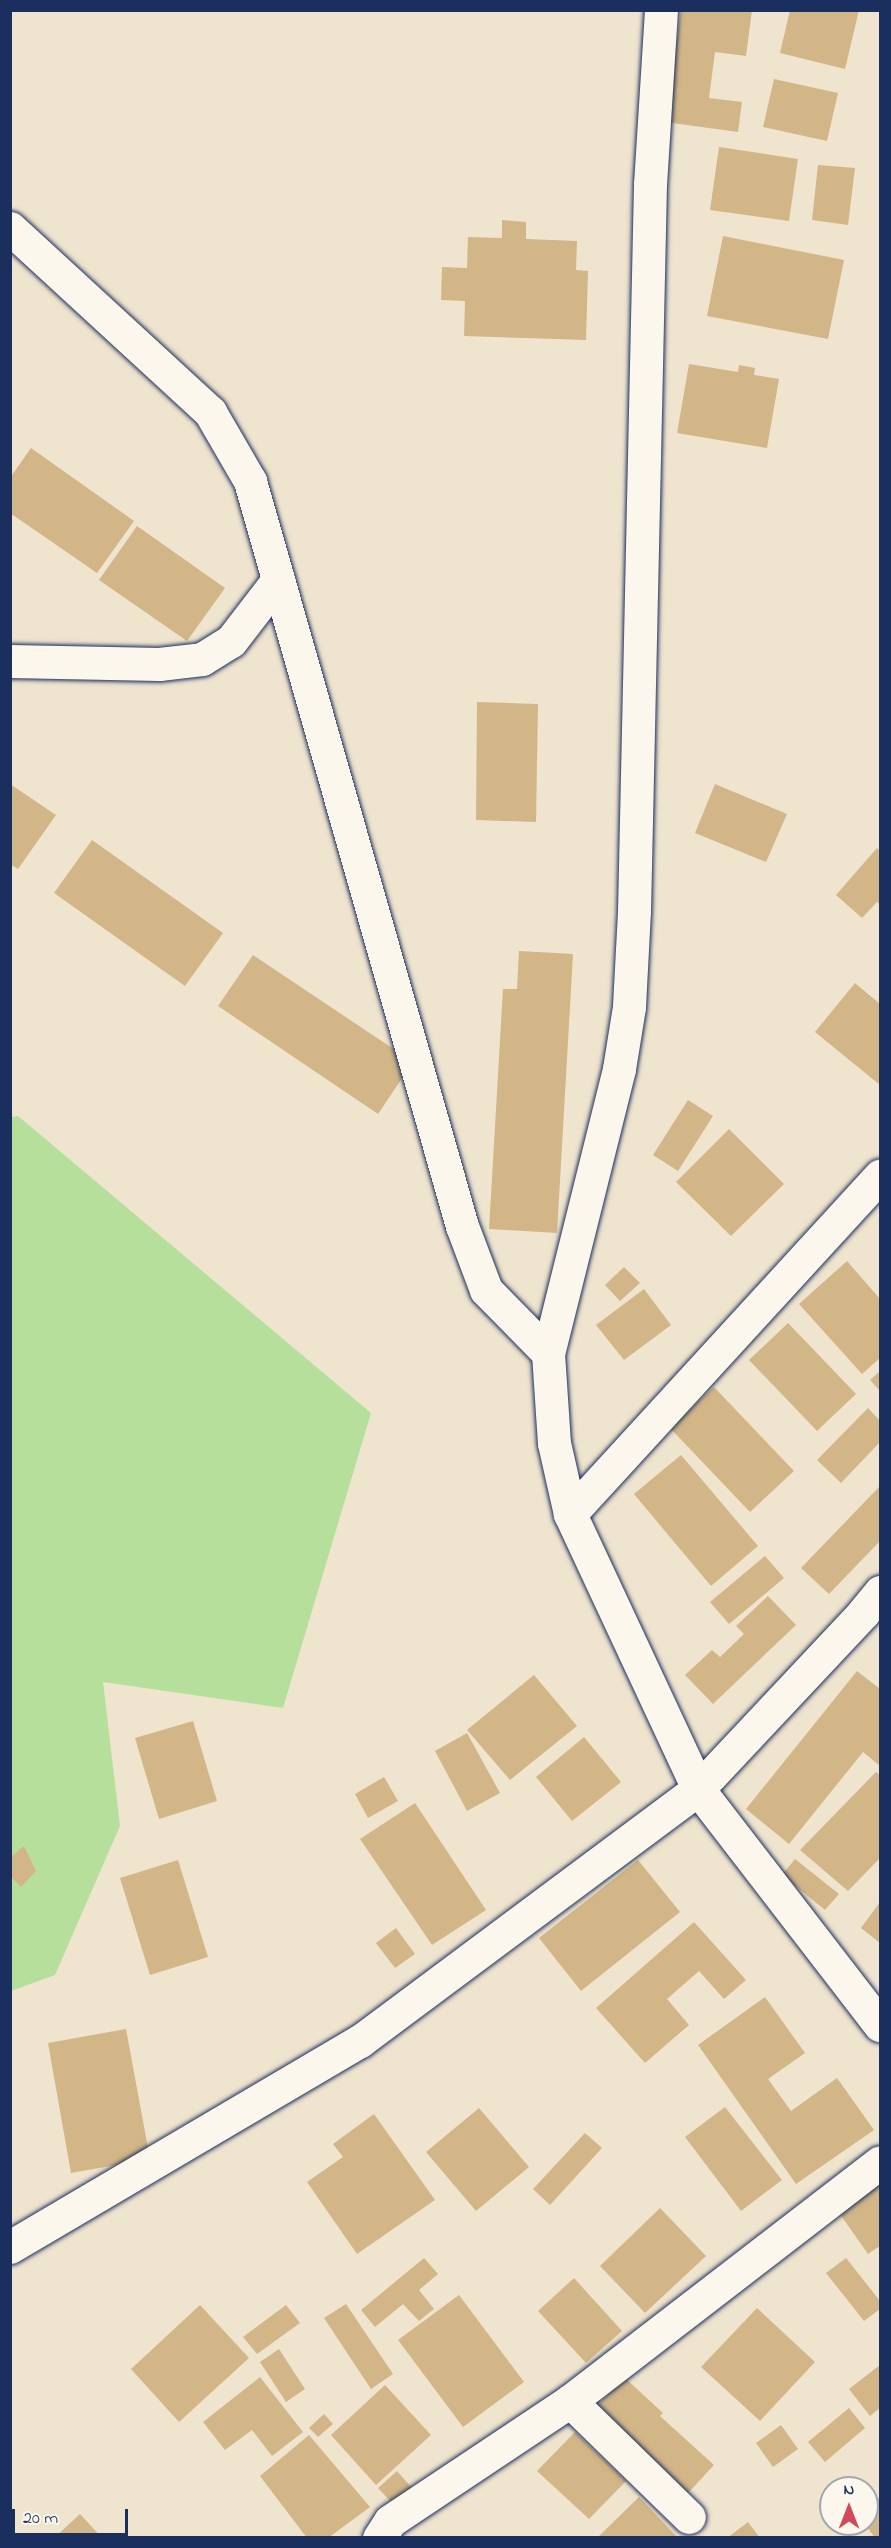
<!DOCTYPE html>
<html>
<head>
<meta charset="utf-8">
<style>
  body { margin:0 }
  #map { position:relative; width:891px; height:2548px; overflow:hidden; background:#efe4ce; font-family:"Indie Flower",sans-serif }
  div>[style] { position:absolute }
  .green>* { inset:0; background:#b6df9b }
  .building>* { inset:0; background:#d2b687 }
  .roads { filter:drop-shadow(0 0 2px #1b2f5e) drop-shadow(0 0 2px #1b2f5e) }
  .street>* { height:33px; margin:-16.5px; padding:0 16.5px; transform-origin:16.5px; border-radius:16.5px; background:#fbf7ec }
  span { translate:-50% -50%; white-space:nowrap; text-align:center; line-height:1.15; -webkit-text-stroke:4.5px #fbf7ec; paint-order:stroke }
  .frame { position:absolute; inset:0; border:12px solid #1b2f5e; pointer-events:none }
  .north { position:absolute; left:819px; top:2476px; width:60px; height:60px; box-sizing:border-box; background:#fbf7ec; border:2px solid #a1a7b3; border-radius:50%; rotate:0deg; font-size:16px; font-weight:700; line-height:24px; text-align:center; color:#1b2f5e }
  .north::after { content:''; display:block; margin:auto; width:21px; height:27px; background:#d1495b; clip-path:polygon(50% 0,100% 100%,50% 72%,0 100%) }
  .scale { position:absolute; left:12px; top:2509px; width:116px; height:27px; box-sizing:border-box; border:3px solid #1b2f5e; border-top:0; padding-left:8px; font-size:18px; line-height:21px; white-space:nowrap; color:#1b2f5e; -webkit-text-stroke:4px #fbf7ec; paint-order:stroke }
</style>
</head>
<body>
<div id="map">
  <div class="green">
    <i style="clip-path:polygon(18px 1116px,371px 1413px,283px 1708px,103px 1682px,120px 1826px,55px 1975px,11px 1991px,10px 1117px)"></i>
  </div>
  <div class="building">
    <i style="clip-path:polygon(681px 10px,752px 10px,746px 56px,715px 52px,709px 98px,742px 102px,738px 132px,665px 122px)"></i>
    <i style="clip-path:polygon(790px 10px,859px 10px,845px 69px,780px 53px)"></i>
    <i style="clip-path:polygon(774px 79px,838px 93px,827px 141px,763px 127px)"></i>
    <i style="clip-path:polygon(719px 147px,798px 159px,789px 221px,710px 210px)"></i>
    <i style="clip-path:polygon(818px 165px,855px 168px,848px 225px,812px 220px)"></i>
    <i style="clip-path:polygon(502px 220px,526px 222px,526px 239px,577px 241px,576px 270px,588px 271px,586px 340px,464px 336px,465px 301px,441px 300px,442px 267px,467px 268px,468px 237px,502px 238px)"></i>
    <i style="clip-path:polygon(723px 236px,844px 260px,828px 339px,707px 316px)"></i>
    <i style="clip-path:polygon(689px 364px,738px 372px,739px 365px,755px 368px,754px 375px,779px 379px,767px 448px,677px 433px)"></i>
    <i style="clip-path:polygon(31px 448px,134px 521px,97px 573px,10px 513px,10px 478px)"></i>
    <i style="clip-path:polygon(137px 526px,225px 588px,187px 641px,99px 580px)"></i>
    <i style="clip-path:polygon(477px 702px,538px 704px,536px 822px,476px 820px)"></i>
    <i style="clip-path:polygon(10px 784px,56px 815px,18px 869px,10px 864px)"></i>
    <i style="clip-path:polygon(715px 784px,787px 814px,766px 862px,695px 833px)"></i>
    <i style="clip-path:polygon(92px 840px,223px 933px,185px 986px,54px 893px)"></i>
    <i style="clip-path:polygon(877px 848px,880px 851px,880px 904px,877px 902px,862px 918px,836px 895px)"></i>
    <i style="clip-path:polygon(519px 951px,573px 954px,557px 1233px,489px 1229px,503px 989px,517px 989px)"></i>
    <i style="clip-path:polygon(253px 955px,413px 1062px,378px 1114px,218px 1006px)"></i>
    <i style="clip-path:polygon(855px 983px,880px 1004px,880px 1085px,815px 1032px)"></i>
    <i style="clip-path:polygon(688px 1100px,713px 1116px,678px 1171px,653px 1155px)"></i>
    <i style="clip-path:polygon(729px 1129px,784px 1184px,731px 1236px,676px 1182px)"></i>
    <i style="clip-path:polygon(847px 1261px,880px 1299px,880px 1358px,862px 1374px,799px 1304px)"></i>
    <i style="clip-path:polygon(624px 1267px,640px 1283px,620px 1301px,605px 1285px)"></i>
    <i style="clip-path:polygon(644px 1289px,671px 1325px,624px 1360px,596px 1325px)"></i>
    <i style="clip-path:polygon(788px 1323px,856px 1394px,817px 1431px,749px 1360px)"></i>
    <i style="clip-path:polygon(880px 1371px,880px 1391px,870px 1380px)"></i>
    <i style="clip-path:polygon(714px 1387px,794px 1471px,750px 1512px,670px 1428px)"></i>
    <i style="clip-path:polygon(868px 1408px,880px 1421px,880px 1442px,841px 1483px,817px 1460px)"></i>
    <i style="clip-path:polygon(681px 1455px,758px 1546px,711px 1586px,634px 1494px)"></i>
    <i style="clip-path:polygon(880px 1486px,880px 1541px,829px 1594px,801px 1568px)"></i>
    <i style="clip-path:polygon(765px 1556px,784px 1578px,729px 1624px,710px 1602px)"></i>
    <i style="clip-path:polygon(768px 1596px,796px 1625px,713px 1704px,685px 1675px,712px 1650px,720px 1657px,744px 1634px,736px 1626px)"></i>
    <i style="clip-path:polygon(857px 1671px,880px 1689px,880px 1766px,863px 1752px,789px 1844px,746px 1809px)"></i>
    <i style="clip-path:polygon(534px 1675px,577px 1726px,510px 1780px,467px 1730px)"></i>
    <i style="clip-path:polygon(193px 1721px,217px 1801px,159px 1819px,135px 1738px)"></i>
    <i style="clip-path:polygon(467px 1733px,500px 1793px,467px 1811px,435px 1751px)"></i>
    <i style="clip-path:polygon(584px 1737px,621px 1782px,572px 1821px,536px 1777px)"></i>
    <i style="clip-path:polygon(876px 1772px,880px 1775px,880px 1858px,848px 1891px,800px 1850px)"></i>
    <i style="clip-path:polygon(384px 1777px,398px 1801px,368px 1818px,355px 1794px)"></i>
    <i style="clip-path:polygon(415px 1803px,486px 1910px,432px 1945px,360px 1839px)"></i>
    <i style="clip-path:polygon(24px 1846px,36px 1871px,21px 1887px,10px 1876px,10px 1858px)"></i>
    <i style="clip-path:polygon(795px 1859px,839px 1894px,825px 1910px,782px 1875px)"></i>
    <i style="clip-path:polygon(178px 1860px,208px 1957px,150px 1975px,120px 1878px)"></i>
    <i style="clip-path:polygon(638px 1860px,680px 1912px,581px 1991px,539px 1938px)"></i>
    <i style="clip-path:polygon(880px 1902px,880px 1943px,861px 1928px)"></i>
    <i style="clip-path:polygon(694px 1922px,746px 1980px,724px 1999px,699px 1971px,667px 1999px,689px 2025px,645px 2063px,596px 2008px)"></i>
    <i style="clip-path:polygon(396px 1928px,415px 1954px,395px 1968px,376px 1943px)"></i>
    <i style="clip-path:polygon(765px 1997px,805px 2053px,768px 2079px,791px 2111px,837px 2078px,874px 2130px,796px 2184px,698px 2045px)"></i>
    <i style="clip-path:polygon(126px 2029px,150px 2159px,71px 2173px,48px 2043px)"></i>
    <i style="clip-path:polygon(725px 2107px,782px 2180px,741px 2211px,685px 2137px)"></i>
    <i style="clip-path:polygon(479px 2108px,529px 2167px,476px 2211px,426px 2152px)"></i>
    <i style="clip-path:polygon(374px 2114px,435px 2200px,357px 2254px,307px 2182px,343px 2157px,333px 2144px)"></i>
    <i style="clip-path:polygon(585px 2133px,602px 2148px,550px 2205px,533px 2189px)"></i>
    <i style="clip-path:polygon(880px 2175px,880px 2246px,868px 2254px,835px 2207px)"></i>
    <i style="clip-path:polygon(660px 2208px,706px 2256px,645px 2313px,600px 2266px)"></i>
    <i style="clip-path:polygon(424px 2258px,438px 2274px,419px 2290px,434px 2309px,419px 2321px,403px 2304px,375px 2327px,361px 2310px)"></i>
    <i style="clip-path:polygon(846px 2258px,880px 2301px,880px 2309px,864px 2321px,826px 2273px)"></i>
    <i style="clip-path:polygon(574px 2278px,622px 2331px,586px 2363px,538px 2311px)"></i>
    <i style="clip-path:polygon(459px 2295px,524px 2382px,463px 2427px,398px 2340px)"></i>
    <i style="clip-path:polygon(346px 2304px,393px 2374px,371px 2389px,324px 2318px)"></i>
    <i style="clip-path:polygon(200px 2305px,249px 2358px,179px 2422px,131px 2369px)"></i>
    <i style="clip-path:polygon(286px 2305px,300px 2323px,257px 2354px,243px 2337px)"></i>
    <i style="clip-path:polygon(757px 2308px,815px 2362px,760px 2421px,701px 2367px)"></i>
    <i style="clip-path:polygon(279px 2349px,305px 2389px,286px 2402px,260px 2362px)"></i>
    <i style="clip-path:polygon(880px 2365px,880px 2408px,870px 2416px,849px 2389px)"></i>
    <i style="clip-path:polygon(260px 2377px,303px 2432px,272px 2456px,252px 2430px,225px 2450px,203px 2422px)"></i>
    <i style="clip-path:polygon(624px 2377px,663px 2413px,660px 2416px,714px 2465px,688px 2493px,593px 2411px)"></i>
    <i style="clip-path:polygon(385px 2385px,431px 2435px,376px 2485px,331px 2435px)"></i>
    <i style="clip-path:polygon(849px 2408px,865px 2428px,825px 2462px,808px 2442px)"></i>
    <i style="clip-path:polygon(324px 2414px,333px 2424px,318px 2437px,309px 2428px)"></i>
    <i style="clip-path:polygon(781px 2425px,798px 2449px,773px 2467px,756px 2443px)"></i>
    <i style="clip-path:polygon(575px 2432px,626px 2481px,589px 2519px,537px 2471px)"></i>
    <i style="clip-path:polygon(309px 2435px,370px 2507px,328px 2538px,307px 2538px,260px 2476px)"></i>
    <i style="clip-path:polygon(397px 2471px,412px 2488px,393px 2504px,378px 2488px)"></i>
    <i style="clip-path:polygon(639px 2497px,678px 2538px,597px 2538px)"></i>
    <i style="clip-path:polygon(880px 2497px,880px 2538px,875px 2538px,865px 2524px,867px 2507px)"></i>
    <i style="clip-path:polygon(80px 2514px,102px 2538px,54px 2538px)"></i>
    <i style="clip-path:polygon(748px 2522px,760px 2538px,727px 2538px)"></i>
  </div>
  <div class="roads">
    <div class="street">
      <i style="left:661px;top:10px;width:174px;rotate:93.6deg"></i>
      <i style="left:650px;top:184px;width:727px;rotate:91.26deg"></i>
      <i style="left:634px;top:911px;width:96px;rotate:93deg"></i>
      <i style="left:629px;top:1007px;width:63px;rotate:99.2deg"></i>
      <i style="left:619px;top:1069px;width:293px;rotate:104deg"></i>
      <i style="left:548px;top:1353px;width:90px;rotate:86.2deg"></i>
      <i style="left:554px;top:1443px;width:73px;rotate:77.3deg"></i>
      <i style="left:570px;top:1514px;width:303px;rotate:65deg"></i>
      <i style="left:698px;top:1789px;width:298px;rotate:52.4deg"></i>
      <i style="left:10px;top:228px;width:272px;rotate:42.6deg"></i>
      <i style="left:210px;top:412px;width:80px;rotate:59.9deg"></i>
      <i style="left:250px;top:481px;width:775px;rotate:74.12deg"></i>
      <i style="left:462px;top:1226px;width:68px;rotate:69.4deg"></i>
      <i style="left:486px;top:1290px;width:88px;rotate:45.5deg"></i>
      <i style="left:10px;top:661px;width:149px;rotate:1.2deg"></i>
      <i style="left:159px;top:664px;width:43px;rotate:-6.6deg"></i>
      <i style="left:202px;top:659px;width:34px;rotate:-32deg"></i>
      <i style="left:231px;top:641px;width:77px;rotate:-52.4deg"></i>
      <i style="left:570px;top:1514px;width:459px;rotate:-47.5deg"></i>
      <i style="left:10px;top:2247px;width:406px;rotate:-30.5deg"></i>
      <i style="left:360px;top:2041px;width:422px;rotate:-36.7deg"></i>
      <i style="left:698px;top:1789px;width:241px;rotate:-46.8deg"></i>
      <i style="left:863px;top:1613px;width:27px;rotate:-51deg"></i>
      <i style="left:570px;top:2401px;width:166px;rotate:44.3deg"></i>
      <i style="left:379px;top:2538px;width:20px;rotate:-57deg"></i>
      <i style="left:390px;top:2521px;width:216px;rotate:-33.7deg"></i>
      <i style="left:570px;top:2401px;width:391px;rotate:-37.6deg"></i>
    </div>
  </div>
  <div class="frame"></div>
  <div class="north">N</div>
  <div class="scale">20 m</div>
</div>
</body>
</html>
